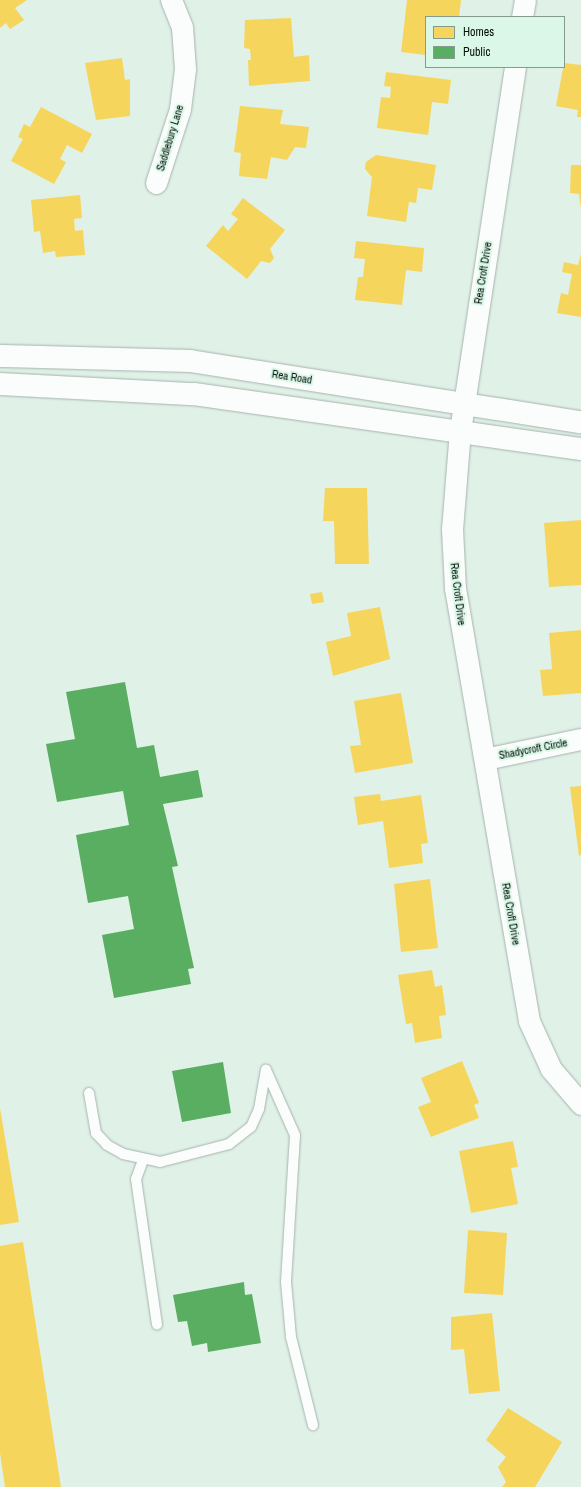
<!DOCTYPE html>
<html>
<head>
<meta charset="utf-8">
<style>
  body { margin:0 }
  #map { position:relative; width:581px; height:1487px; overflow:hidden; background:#e0f1e8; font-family:"Archivo Narrow",sans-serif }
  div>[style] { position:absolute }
  .homes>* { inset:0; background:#f6d55c }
  .public>* { inset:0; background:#5aae61 }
  .roads { filter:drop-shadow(0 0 1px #a6b3ad) drop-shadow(0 0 1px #a6b3ad) }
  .service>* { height:10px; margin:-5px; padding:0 5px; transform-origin:5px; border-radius:5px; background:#fafdfc }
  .minor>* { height:21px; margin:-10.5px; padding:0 10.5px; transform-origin:10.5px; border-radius:10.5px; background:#fafdfc }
  .secondary>* { height:22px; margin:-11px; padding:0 11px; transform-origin:11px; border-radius:11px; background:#fafdfc }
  span { translate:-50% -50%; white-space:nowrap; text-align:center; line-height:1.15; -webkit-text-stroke:4px #daf7e8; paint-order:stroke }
  .street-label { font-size:11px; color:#07100b }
  .legend { position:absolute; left:425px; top:16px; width:140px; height:52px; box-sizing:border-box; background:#daf7e8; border:1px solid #869b90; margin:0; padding:5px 7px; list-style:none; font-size:12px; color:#07100b }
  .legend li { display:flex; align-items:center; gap:8px; height:20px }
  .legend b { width:20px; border:1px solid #869b90 }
</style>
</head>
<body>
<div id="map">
  <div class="homes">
    <i style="clip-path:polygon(0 0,27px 0,15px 8px,24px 20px,10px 29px,6px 23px,0 28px)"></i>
    <i style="clip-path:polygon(407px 0,461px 0,459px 17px,426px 17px,426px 55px,401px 52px)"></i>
    <i style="clip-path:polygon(291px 18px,294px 57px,309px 55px,310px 81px,249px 86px,248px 60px,251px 60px,250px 49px,244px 48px,245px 20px)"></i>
    <i style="clip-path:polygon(122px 58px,125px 80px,130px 79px,130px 116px,96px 120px,85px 63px)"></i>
    <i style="clip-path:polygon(564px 63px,581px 65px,581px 117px,577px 117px,578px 110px,556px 106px)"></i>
    <i style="clip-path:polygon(386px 72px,451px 80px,448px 104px,432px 102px,428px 135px,377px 128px,381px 97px,390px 98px,391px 87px,384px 86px)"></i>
    <i style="clip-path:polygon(240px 106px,283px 110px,280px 124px,309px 127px,306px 148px,295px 147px,287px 160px,271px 157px,267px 179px,239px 176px,241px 153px,234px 152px)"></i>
    <i style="clip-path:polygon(41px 107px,92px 134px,82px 153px,67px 145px,60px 159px,66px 162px,54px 184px,11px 161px,23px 139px,18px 137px,24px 124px,30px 127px)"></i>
    <i style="clip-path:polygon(376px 155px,436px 165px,432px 190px,418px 188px,416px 203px,409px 202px,406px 222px,367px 216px,372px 177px,365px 169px,366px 162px)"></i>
    <i style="clip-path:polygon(571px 165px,581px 165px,581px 209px,579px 194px,570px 193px)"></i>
    <i style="clip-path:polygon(80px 195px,82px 218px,74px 219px,75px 231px,83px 230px,85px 255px,56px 257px,55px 251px,43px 253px,40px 231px,34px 232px,31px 200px)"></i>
    <i style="clip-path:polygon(243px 198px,285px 230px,270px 249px,274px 258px,270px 263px,261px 261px,247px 279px,206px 246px,223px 225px,228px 231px,238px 219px,231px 214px)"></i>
    <i style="clip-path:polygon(356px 241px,424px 248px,422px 272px,406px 270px,402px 305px,355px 300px,358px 277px,363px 277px,365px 259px,354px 258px)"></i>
    <i style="clip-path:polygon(581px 254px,581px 317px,557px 313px,561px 293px,568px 295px,572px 274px,562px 272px,564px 262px,578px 265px)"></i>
    <i style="clip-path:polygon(325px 488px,367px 488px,369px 564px,335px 564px,334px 521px,323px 521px)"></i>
    <i style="clip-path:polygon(581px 520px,581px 585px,549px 587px,544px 523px)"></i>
    <i style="clip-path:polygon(322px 592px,324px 602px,312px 604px,310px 594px)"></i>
    <i style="clip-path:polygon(380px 607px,390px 659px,333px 676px,326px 642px,351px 636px,347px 613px)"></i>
    <i style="clip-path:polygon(581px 630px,581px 693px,543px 696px,540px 670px,552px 669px,549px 633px)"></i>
    <i style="clip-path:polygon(401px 693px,413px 763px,355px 773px,350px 746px,361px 745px,354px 701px)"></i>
    <i style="clip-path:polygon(581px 786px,581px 855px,579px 856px,570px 787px)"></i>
    <i style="clip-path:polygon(380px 794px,381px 801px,421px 795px,428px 843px,421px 844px,423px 863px,389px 868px,383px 821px,358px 825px,354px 797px)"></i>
    <i style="clip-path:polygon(430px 879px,438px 948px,401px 952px,394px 884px)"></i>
    <i style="clip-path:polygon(432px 970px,435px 987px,442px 985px,446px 1015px,439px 1016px,442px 1038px,415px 1043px,412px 1023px,406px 1024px,398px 975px)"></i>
    <i style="clip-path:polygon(462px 1061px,479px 1103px,474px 1105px,479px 1118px,431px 1137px,418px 1107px,431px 1102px,421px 1078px)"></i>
    <i style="clip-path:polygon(0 1108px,19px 1222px,0 1225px)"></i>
    <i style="clip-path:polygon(513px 1141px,518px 1167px,511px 1168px,518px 1204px,471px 1213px,459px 1151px)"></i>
    <i style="clip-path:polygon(468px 1230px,507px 1233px,503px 1295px,464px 1293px)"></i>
    <i style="clip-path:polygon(23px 1242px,52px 1429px,61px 1487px,5px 1487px,0 1453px,0 1246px)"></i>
    <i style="clip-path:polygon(492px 1313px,500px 1391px,469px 1394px,464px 1349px,451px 1350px,451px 1317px)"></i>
    <i style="clip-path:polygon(508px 1408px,562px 1442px,535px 1487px,502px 1487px,506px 1482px,498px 1467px,506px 1457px,486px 1440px)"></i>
  </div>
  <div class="public">
    <i style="clip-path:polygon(125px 682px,137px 748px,154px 745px,160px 777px,198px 770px,203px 797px,163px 804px,178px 866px,172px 867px,194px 968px,188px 969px,191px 984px,114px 998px,102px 935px,134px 929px,128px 896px,88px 903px,76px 835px,129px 825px,123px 791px,57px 802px,46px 744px,75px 739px,66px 692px)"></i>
    <i style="clip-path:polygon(223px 1062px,231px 1113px,182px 1122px,172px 1071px)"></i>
    <i style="clip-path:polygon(244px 1282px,245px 1295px,252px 1294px,261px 1343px,208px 1352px,207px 1343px,192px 1346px,187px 1321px,178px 1322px,173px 1295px)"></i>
  </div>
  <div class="roads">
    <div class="service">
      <i style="left:266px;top:1070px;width:71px;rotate:66deg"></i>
      <i style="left:295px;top:1135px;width:147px;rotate:93.5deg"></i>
      <i style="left:286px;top:1282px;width:55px;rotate:84.8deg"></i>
      <i style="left:291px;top:1337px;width:91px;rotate:76deg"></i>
      <i style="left:89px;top:1093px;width:41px;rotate:80.1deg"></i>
      <i style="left:96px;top:1133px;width:16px;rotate:47deg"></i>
      <i style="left:107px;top:1145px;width:18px;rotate:29deg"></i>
      <i style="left:123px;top:1154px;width:38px;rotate:12deg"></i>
      <i style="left:160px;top:1162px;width:71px;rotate:-14.6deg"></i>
      <i style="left:229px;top:1144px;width:28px;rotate:-38deg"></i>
      <i style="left:251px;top:1127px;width:20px;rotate:-66deg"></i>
      <i style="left:259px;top:1109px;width:40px;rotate:-80deg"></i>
      <i style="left:143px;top:1160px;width:20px;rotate:110deg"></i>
      <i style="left:136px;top:1179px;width:147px;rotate:81.8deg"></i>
    </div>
    <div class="minor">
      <i style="left:522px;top:17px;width:17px;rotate:-80deg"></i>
      <i style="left:515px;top:67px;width:367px;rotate:98.6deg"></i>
      <i style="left:460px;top:430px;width:99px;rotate:94.6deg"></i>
      <i style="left:452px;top:529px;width:59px;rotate:87.1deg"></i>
      <i style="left:455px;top:588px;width:439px;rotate:80.3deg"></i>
      <i style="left:529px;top:1021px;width:53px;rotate:65.4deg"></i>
      <i style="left:551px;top:1069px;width:46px;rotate:49.4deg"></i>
      <i style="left:156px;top:183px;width:78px;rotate:-72deg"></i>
      <i style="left:180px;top:109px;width:40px;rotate:-82.9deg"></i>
      <i style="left:185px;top:69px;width:42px;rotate:-94.1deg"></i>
      <i style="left:182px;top:27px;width:29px;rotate:-112deg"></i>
      <i style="left:485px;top:759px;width:98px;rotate:-11.8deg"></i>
    </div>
    <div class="secondary">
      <i style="left:0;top:356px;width:190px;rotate:1.5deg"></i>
      <i style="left:190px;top:361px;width:396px;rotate:8.9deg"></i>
      <i style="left:0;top:384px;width:194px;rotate:3deg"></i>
      <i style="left:194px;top:394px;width:391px;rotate:8.1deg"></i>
    </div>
  </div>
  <div class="street-label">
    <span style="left:170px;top:138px;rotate:-73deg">Saddlebury Lane</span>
    <span style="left:483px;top:273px;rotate:-81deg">Rea Croft Drive</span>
    <span style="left:292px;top:377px;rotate:9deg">Rea Road</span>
    <span style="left:458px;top:594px;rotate:83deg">Rea Croft Drive</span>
    <span style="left:533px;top:749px;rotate:-11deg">Shadycroft Circle</span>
    <span style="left:511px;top:914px;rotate:80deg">Rea Croft Drive</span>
  </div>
  <ul class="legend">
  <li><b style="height:11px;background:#f6d55c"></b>Homes</li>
  <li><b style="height:11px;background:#5aae61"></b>Public</li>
  </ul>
</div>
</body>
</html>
